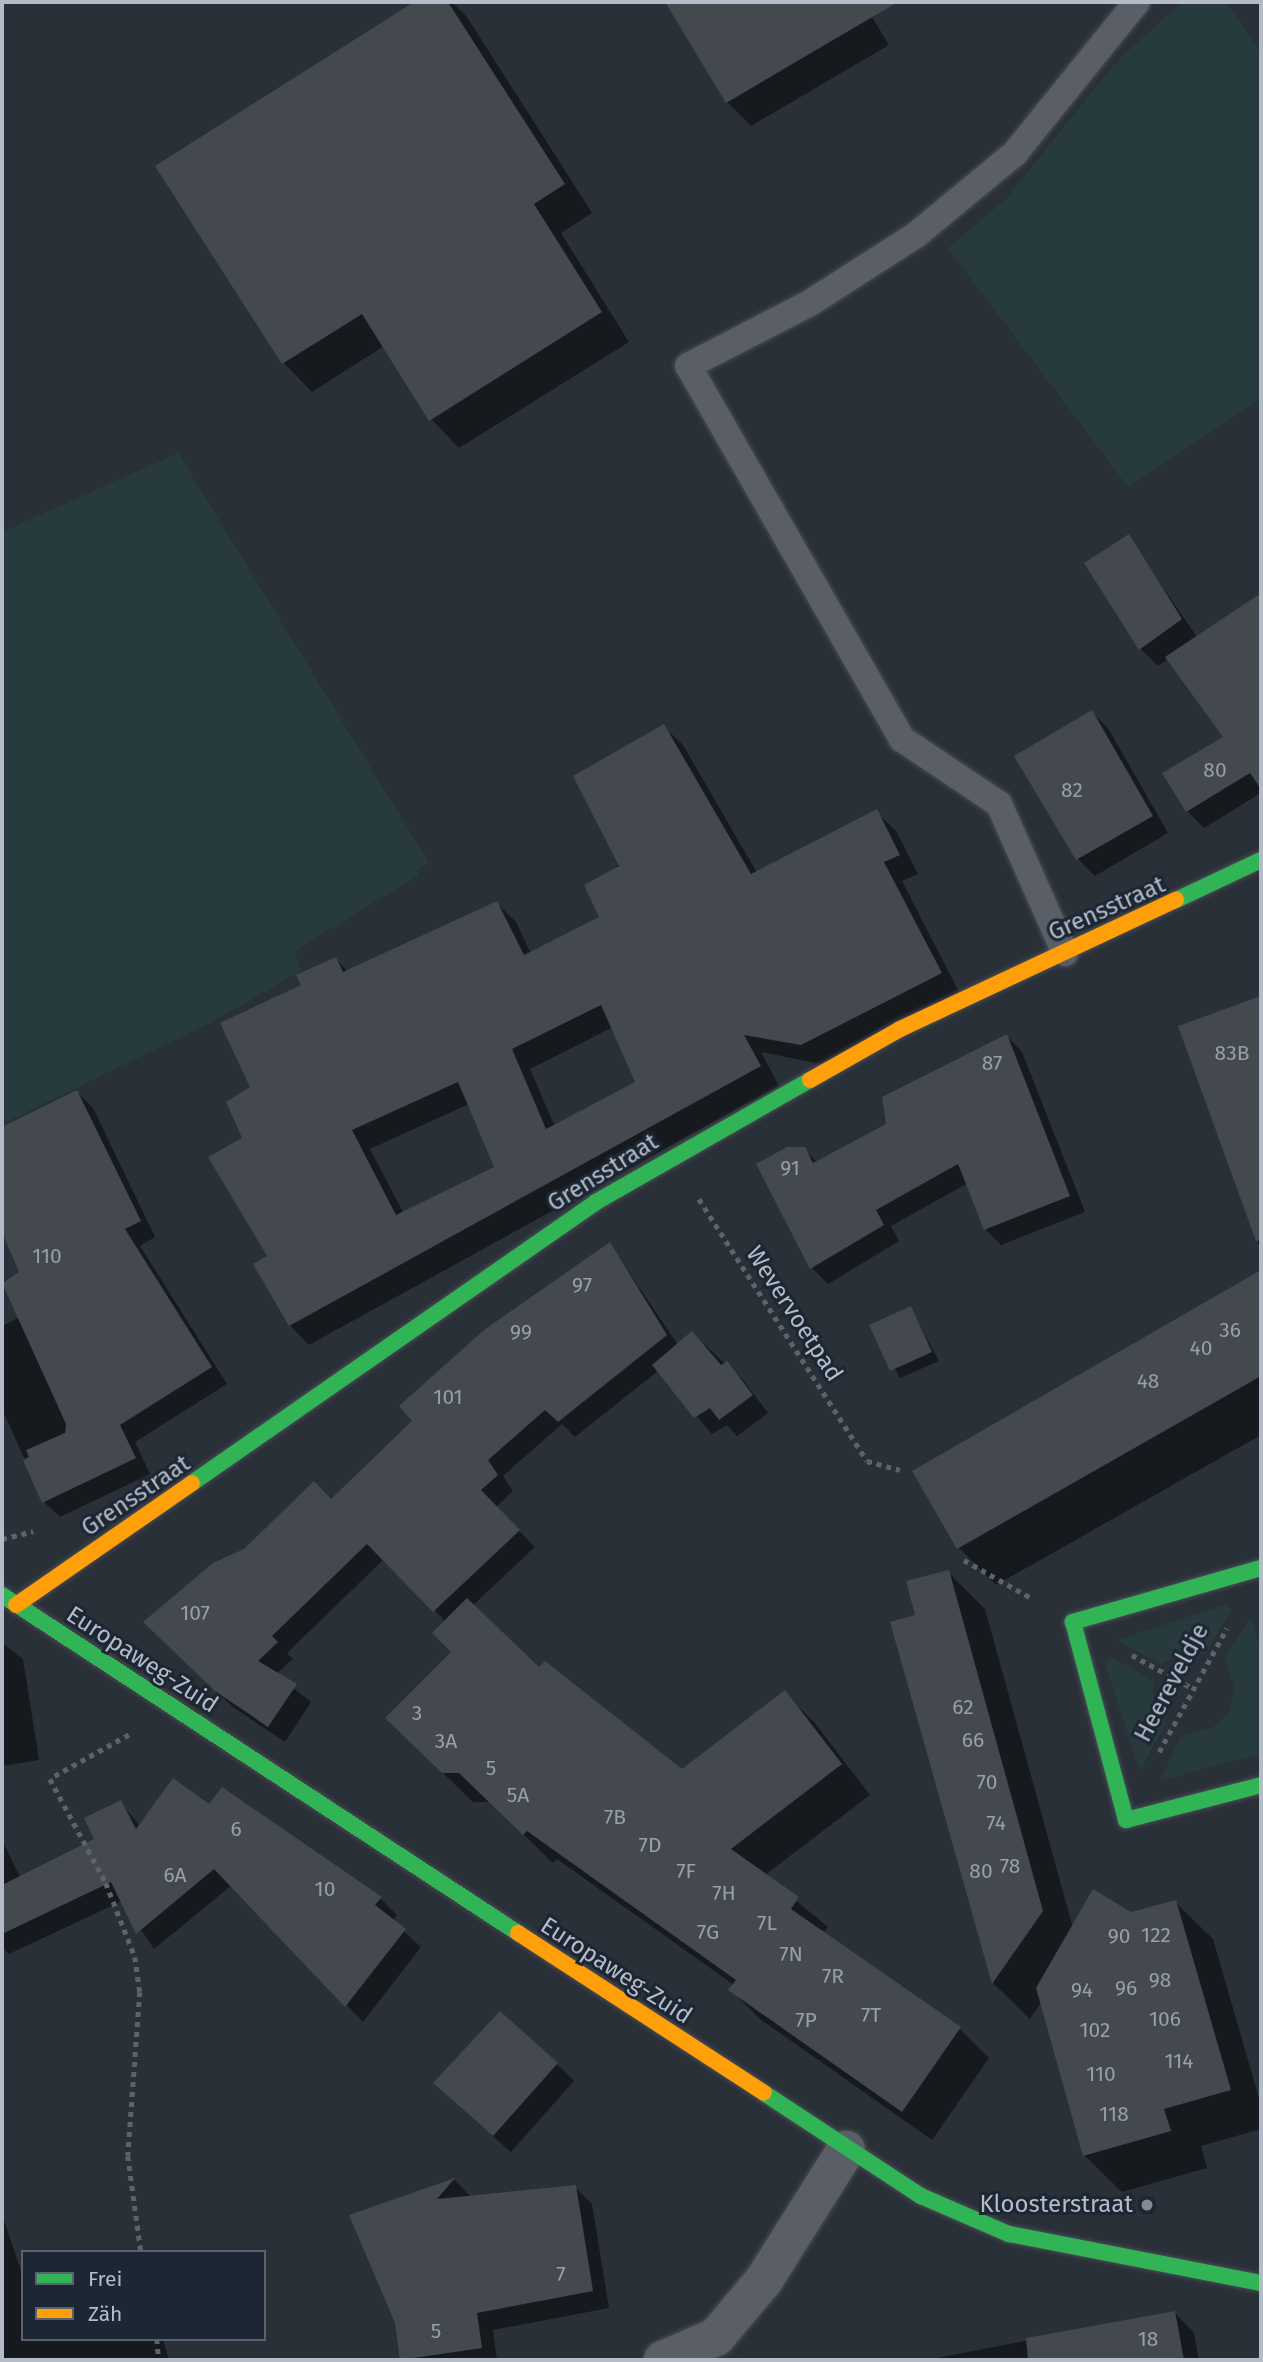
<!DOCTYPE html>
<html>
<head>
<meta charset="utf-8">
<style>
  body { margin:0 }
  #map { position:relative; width:1263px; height:2362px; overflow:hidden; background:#2a3038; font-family:"Fira Sans",sans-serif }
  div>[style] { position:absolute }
  .green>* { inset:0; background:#273a3e }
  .shadow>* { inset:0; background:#0007 }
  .building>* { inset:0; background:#444950 }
  .path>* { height:4.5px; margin-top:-2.25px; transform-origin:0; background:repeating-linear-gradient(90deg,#5d636a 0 5px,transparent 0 10px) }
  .roads { filter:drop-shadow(0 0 2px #484c53) drop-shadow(0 0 2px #484c53) }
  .lane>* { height:26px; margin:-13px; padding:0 13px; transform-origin:13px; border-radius:13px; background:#5a5e66 }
  .street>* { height:38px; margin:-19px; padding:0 19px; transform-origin:19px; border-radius:19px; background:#5a5e66 }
  .fast>* { height:16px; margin:-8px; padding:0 8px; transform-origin:8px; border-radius:8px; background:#30b455 }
  .slow>* { height:16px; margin:-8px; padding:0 8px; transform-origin:8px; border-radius:8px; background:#ff9f0a }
  .dots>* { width:19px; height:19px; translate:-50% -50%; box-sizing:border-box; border:4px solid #1d2633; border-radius:50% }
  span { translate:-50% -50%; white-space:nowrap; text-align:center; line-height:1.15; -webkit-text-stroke:6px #1d2633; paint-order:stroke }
  .number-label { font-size:21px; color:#989fab }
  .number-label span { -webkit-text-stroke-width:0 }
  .street-label { font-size:24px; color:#b4bcc9 }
  .poi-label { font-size:24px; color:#b4bcc9 }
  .right { translate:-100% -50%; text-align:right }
  .frame { position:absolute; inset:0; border:4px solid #b4bcc9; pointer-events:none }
  .legend { position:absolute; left:21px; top:2250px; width:245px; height:91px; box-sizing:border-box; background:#1d2633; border:2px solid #59626f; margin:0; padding:9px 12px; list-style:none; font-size:21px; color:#b4bcc9 }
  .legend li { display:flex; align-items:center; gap:14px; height:35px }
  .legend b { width:35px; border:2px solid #59626f }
</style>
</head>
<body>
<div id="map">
  <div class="green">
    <i style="clip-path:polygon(1182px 2px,1226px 2px,1261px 52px,1261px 399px,1128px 487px,948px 248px,1004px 201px,1117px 61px)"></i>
    <i style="clip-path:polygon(178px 453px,429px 863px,416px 870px,419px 875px,294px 951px,301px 971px,210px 1023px,2px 1124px,2px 532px)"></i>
    <i style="clip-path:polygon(1225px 1605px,1232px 1609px,1206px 1653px,1184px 1653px,1161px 1664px,1116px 1640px)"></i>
    <i style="clip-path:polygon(1251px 1618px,1261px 1652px,1261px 1753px,1160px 1781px,1181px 1735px,1211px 1729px,1230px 1712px,1234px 1686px,1224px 1659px)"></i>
    <i style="clip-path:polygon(1112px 1657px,1153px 1681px,1153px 1702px,1166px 1723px,1140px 1771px,1105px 1664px)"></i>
  </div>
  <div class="shadow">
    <i style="clip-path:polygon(418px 2px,452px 2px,467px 17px,592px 213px,561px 233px,629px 342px,459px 448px,431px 419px,384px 346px,312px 392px,284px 363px,158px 166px)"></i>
    <i style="clip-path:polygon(667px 2px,863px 2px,889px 45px,751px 126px,727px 102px)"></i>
    <i style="clip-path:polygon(1128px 537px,1197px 637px,1261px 593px,1261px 793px,1204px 828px,1187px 811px,1225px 737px,1168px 659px,1158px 666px,1141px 649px,1086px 563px)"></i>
    <i style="clip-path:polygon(1091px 712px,1108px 728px,1168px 833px,1095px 876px,1078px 859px,1017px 756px)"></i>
    <i style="clip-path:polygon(evenodd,663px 726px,683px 745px,757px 873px,876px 812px,896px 831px,918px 874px,902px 881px,959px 992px,821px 1064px,761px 1052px,779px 1086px,309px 1345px,290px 1325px,255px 1265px,269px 1257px,244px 1138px,252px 1088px,303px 986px,336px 959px,348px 972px,497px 903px,516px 922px,531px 954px,601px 917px,663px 726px,613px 1027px,638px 1082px,555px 1127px,530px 1069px,613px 1027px,663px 726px,469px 1104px,496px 1168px,404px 1214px,370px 1149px,469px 1104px)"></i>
    <i style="clip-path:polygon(1261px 998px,1261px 1251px,1180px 1027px)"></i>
    <i style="clip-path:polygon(1007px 1036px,1022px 1052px,1085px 1212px,1001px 1245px,985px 1229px,968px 1183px,891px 1226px,899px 1241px,828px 1284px,812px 1268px,804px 1149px,818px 1163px,888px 1125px)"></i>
    <i style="clip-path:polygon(77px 1092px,93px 1108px,155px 1237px,140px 1246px,227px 1384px,135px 1442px,150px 1474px,60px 1517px,44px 1502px,2px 1409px,2px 1326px,20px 1317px,3px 1281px,21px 1273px,2px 1227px,2px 1129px)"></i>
    <i style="clip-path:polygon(610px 1244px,678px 1345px,692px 1333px,743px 1380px,768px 1413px,737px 1436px,727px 1425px,712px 1434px,658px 1371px,575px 1437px,562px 1424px,503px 1476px,513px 1491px,496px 1507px,535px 1547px,472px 1606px,539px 1670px,682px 1771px,784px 1693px,814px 1722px,870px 1795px,765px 1875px,828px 1927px,823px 1934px,960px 2029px,989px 2058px,932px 2140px,760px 2019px,731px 1990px,734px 1985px,557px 1859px,553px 1863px,490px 1802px,473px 1802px,416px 1747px,453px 1652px,446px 1622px,384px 1559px,287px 1653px,293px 1659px,276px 1674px,311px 1702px,285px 1742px,233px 1707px,161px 1638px,245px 1550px,331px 1501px)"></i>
    <i style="clip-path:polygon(1261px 1272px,1261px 1435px,996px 1585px,959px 1548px,914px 1472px)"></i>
    <i style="clip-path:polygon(910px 1308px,939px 1361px,900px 1378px,871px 1326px)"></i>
    <i style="clip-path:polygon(948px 1572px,985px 1609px,1073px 1928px,1175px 1902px,1213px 1939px,1261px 2105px,1261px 2129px,1201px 2146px,1207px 2168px,1122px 2192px,1084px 2155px,1042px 2001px,1030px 2019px,993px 1983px,892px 1623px,917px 1617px)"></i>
    <i style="clip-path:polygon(2px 1643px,23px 1659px,39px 1760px,2px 1766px)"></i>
    <i style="clip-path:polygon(120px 1802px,140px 1826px,210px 1807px,380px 1898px,397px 1915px,392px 1921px,421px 1947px,363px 2022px,232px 1885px,154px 1949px,122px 1901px,9px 1954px,2px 1947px,2px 1840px,20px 1877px,97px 1840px)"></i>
    <i style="clip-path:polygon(557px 2064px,574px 2081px,511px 2152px,452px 2100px)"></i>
    <i style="clip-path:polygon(455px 2180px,471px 2197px,575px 2187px,592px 2204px,609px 2308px,493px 2330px,497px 2360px,403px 2360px,397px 2323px,351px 2216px)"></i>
    <i style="clip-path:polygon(2px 2215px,23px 2276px,23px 2339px,163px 2339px,169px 2360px,2px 2360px)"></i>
    <i style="clip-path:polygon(1174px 2312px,1194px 2333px,1199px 2360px,927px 2360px)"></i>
  </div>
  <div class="building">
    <i style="clip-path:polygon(414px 2px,448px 2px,565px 184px,534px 204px,602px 312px,429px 421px,362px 314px,282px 364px,155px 166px)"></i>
    <i style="clip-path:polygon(665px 2px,898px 2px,726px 103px)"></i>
    <i style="clip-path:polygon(1129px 534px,1182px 619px,1139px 650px,1084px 563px)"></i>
    <i style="clip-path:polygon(1261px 593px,1261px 789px,1250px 773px,1186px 812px,1162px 773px,1223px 737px,1165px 657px)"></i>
    <i style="clip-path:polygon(1092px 710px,1153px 816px,1076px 860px,1014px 756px)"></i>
    <i style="clip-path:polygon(evenodd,664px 724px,751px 874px,877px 809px,900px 855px,884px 862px,942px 973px,801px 1045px,744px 1035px,761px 1066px,289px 1326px,253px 1264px,267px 1256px,208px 1157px,242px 1138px,226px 1102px,250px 1087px,220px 1023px,301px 985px,296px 975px,336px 957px,343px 972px,497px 901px,524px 955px,599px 917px,584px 885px,619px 866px,573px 776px,664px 724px,601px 1005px,635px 1082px,546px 1129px,512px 1049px,601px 1005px,664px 724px,458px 1082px,494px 1167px,396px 1215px,352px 1130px,458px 1082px)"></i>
    <i style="clip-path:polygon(1261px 996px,1261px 1240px,1256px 1241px,1178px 1026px)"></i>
    <i style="clip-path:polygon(1007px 1034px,1070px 1196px,984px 1230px,958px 1164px,876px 1210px,884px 1225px,810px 1269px,756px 1164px,787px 1147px,805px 1147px,813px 1163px,886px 1124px,882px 1097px)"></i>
    <i style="clip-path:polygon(77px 1090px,141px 1221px,125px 1229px,212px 1367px,120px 1425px,136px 1458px,42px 1503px,23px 1460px,29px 1457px,26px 1450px,65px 1433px,66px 1424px,2px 1283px,19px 1272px,2px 1232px,2px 1127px)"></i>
    <i style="clip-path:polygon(610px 1242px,667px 1335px,558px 1422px,545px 1410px,488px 1460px,498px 1475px,481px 1490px,520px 1530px,433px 1612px,367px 1544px,272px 1636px,278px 1642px,258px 1661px,297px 1684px,268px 1727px,215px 1691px,143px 1622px,213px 1563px,244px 1549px,314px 1481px,331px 1499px,412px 1421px,399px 1406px,484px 1330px)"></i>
    <i style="clip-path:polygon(1261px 1270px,1261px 1376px,957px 1549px,912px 1471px)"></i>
    <i style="clip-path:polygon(911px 1306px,932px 1352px,890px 1371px,869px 1325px)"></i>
    <i style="clip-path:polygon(692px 1331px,721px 1365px,727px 1361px,753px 1395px,719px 1420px,710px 1408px,694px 1418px,652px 1365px)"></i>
    <i style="clip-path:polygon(949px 1570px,1043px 1911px,992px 1984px,890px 1622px,915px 1615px,906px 1581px)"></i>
    <i style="clip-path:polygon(467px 1598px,539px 1667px,545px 1661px,682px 1769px,785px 1690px,842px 1764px,731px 1849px,799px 1897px,791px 1909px,961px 2027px,902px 2112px,728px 1990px,736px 1980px,527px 1831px,523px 1835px,459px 1773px,442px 1773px,385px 1718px,451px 1652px,432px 1633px)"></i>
    <i style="clip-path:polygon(173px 1778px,209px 1804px,222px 1787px,382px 1897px,375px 1905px,406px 1929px,345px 2007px,214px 1869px,136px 1934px,111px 1882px,2px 1934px,2px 1885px,94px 1839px,84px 1818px,121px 1800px,136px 1829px)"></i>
    <i style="clip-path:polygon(1093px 1889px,1131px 1912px,1176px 1900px,1231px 2090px,1164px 2109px,1171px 2131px,1083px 2156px,1036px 1988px)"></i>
    <i style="clip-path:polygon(500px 2011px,558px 2063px,493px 2136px,433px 2083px)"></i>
    <i style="clip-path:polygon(455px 2178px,437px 2199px,576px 2185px,593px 2291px,477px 2313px,482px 2348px,400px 2360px,395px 2323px,349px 2215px)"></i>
    <i style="clip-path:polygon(1175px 2311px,1184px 2360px,1028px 2360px,1026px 2338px)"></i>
  </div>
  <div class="path">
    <i style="left:699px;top:1199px;width:311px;rotate:57.3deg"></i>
    <i style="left:867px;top:1461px;width:34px;rotate:15deg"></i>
    <i style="left:2px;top:1539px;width:32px;rotate:-14deg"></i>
    <i style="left:964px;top:1560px;width:79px;rotate:29.5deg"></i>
    <i style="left:1132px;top:1655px;width:68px;rotate:28.8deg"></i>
    <i style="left:129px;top:1735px;width:90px;rotate:150.9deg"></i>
    <i style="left:50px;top:1779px;width:118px;rotate:61.7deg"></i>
    <i style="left:106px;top:1883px;width:79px;rotate:68.6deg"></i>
    <i style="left:135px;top:1957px;width:35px;rotate:82deg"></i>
    <i style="left:140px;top:1992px;width:164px;rotate:94.2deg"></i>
    <i style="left:128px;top:2156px;width:97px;rotate:82.3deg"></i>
    <i style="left:1159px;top:1752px;width:141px;rotate:-61.3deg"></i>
    <i style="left:157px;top:2339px;width:21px;rotate:85deg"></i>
  </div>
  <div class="roads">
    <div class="lane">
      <i style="left:1065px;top:953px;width:163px;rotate:-113.9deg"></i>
      <i style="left:999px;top:804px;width:117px;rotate:-146.2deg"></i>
      <i style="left:902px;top:739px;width:430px;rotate:-119.8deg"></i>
      <i style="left:688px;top:366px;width:137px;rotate:-27.3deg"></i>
      <i style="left:810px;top:303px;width:126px;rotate:-32.7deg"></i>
      <i style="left:916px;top:235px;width:129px;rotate:-39.6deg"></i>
      <i style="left:1015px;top:153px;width:194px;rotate:-51.1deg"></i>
    </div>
    <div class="street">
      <i style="left:663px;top:2360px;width:58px;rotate:-23.5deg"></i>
      <i style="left:716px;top:2337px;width:75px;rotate:-49.9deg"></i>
      <i style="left:764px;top:2280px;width:154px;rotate:-57.8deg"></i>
    </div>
    <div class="fast">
      <i style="left:1176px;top:900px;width:94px;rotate:-25.2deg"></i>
      <i style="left:192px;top:1483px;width:492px;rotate:-34.8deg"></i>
      <i style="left:596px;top:1202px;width:246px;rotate:-29.7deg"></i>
      <i style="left:1261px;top:1568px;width:196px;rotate:164deg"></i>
      <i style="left:1073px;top:1622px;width:205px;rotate:75deg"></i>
      <i style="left:1126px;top:1820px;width:139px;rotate:-14.5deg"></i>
      <i style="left:2px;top:1595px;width:617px;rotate:33.23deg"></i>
      <i style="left:764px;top:2093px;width:188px;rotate:33.3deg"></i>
      <i style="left:921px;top:2196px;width:96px;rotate:23.4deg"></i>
      <i style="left:1009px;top:2234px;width:257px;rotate:11deg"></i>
    </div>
    <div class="slow">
      <i style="left:810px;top:1080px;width:103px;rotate:-29.5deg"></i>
      <i style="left:900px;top:1029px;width:305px;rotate:-25.1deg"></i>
      <i style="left:16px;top:1605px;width:214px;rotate:-34.7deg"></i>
      <i style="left:518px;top:1933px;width:293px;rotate:33deg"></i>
    </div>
  </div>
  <div class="dots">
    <i style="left:1147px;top:2205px;background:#848b96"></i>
  </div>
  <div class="number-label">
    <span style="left:1215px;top:770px">80</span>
    <span style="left:1072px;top:790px">82</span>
    <span style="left:1232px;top:1053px">83B</span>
    <span style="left:992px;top:1063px">87</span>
    <span style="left:790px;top:1168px">91</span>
    <span style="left:47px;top:1256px">110</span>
    <span style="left:582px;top:1285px">97</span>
    <span style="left:1230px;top:1330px">36</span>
    <span style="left:521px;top:1332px">99</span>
    <span style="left:1201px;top:1348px">40</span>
    <span style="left:1148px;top:1381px">48</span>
    <span style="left:448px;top:1397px">101</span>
    <span style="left:195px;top:1613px">107</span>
    <span style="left:963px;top:1707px">62</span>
    <span style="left:417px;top:1713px">3</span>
    <span style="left:973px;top:1740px">66</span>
    <span style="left:446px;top:1741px">3A</span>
    <span style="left:491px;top:1768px">5</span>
    <span style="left:987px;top:1782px">70</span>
    <span style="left:518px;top:1795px">5A</span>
    <span style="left:615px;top:1817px">7B</span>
    <span style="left:996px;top:1823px">74</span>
    <span style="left:236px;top:1829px">6</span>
    <span style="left:650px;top:1845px">7D</span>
    <span style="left:1010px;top:1866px">78</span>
    <span style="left:686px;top:1871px">7F</span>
    <span style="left:981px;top:1871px">80</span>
    <span style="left:175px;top:1875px">6A</span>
    <span style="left:325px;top:1889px">10</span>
    <span style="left:724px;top:1893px">7H</span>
    <span style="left:767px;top:1923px">7L</span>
    <span style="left:708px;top:1932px">7G</span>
    <span style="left:1156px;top:1935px">122</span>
    <span style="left:1119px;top:1936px">90</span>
    <span style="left:791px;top:1954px">7N</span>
    <span style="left:833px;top:1976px">7R</span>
    <span style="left:1160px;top:1980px">98</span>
    <span style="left:1126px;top:1988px">96</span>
    <span style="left:1082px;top:1990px">94</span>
    <span style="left:871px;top:2015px">7T</span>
    <span style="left:1165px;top:2019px">106</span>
    <span style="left:806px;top:2020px">7P</span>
    <span style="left:1095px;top:2030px">102</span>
    <span style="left:1179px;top:2061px">114</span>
    <span style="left:1101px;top:2074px">110</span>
    <span style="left:1114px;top:2114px">118</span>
    <span style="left:561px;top:2274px">7</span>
    <span style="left:436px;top:2331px">5</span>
    <span style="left:1148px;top:2339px">18</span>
  </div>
  <div class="street-label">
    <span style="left:1107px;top:909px;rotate:-24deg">Grensstraat</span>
    <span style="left:603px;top:1173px;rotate:-32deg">Grensstraat</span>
    <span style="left:794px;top:1314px;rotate:57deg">Wevervoetpad</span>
    <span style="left:136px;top:1496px;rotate:-34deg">Grensstraat</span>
    <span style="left:142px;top:1660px;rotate:33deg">Europaweg-Zuid</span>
    <span style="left:1172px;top:1683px;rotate:-62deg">Heereveldje</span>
    <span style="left:616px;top:1971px;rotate:33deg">Europaweg-Zuid</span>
  </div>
  <div class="poi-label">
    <span class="right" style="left:1133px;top:2205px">Kloosterstraat</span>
  </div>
  <div class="frame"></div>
  <ul class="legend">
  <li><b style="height:9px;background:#30b455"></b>Frei</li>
  <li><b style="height:9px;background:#ff9f0a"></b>Zäh</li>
  </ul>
</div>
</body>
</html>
